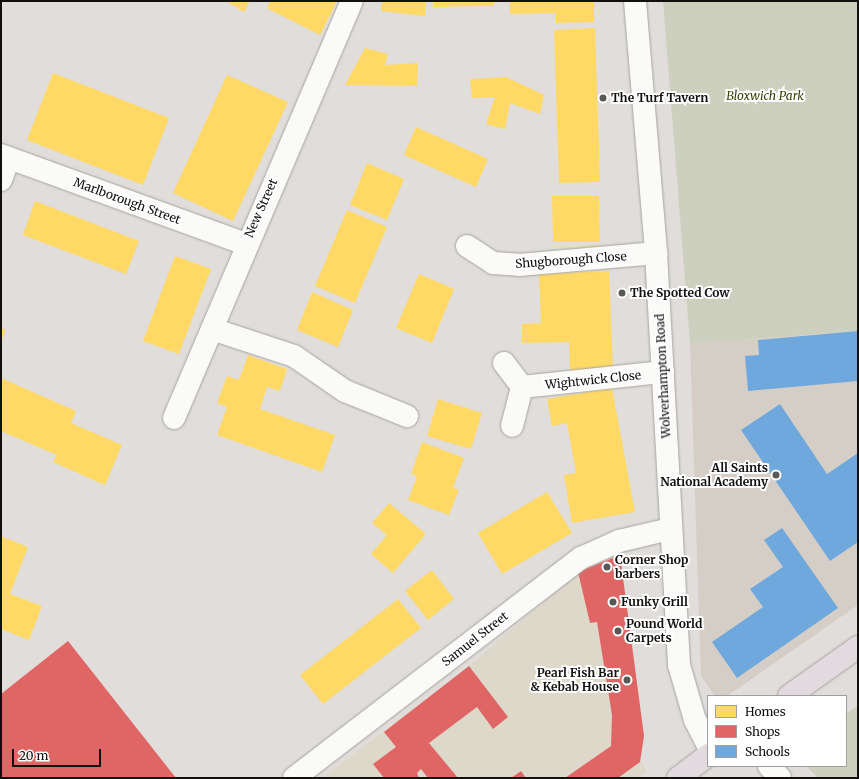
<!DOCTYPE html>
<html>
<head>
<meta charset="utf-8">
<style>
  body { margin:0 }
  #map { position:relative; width:859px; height:779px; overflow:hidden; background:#e0ddda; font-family:Merriweather,serif }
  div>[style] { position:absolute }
  .commercial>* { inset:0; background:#ded8cb }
  .built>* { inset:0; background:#d5cec6 }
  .green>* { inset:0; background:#ced0bf }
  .homes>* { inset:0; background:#ffd966 }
  .shops>* { inset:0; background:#e06666 }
  .schools>* { inset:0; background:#6fa8dc }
  .roads { filter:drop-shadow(0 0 1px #a6a4a1) drop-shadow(0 0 1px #a6a4a1) }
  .street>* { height:22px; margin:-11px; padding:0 11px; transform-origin:11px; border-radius:11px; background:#fafaf9 }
  .highway>* { height:22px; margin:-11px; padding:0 11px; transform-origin:11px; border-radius:11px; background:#e3dae0 }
  .dots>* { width:11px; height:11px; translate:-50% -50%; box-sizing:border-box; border:2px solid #fff; border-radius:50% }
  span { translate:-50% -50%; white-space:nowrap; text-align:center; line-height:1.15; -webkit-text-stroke:4px #fff; paint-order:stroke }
  .park-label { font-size:12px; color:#384002; font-style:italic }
  .poi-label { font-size:12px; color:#11100e; font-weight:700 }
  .left { translate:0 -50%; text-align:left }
  .right { translate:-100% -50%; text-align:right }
  .street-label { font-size:12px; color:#11100e }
  .frame { position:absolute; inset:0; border:2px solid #11100e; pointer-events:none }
  .legend { position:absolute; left:707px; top:695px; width:140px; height:72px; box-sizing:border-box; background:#fff; border:1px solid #a09f9f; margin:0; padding:5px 7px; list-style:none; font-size:12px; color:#11100e }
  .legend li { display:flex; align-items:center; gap:8px; height:20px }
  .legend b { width:20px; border:1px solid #a09f9f }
  .scale { position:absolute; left:12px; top:749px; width:89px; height:18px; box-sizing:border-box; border:2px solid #11100e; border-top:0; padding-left:5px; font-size:12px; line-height:14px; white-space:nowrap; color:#11100e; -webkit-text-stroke:3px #fff; paint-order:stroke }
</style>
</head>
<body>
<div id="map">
  <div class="commercial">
    <i style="clip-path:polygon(620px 555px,644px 736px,640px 762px,647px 771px,639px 778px,322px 778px,469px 666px,578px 572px)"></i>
  </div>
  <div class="built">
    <i style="clip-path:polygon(858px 331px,858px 605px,727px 696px,715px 696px,701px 676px,690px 344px)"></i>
  </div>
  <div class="green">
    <i style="clip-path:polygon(663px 1px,858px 1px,858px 331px,690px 344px)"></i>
    <i style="clip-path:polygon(858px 705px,858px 778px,818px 778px,806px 766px,846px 766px,846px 714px)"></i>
  </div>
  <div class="homes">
    <i style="clip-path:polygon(225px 1px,250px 1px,244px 12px)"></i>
    <i style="clip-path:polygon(270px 1px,337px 1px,320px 35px,267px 8px)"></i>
    <i style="clip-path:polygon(382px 1px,426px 1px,425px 16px,381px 11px)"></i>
    <i style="clip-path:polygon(433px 1px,494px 1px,494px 6px,433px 7px)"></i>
    <i style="clip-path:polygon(510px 1px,594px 1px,594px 22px,556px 23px,556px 13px,510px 14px)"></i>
    <i style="clip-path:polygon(595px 28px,600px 182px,559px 183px,554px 30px)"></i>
    <i style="clip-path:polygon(365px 48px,388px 54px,385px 65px,418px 63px,417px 86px,345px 85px)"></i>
    <i style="clip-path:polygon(53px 73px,169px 118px,143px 185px,27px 140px)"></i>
    <i style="clip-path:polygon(227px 75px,288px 102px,233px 221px,173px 193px)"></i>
    <i style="clip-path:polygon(506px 77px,544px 95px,540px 114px,510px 103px,505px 129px,486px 124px,495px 97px,472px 98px,470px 79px)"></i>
    <i style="clip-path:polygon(416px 127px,488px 159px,476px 187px,404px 155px)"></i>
    <i style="clip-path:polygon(367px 163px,404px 179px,387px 220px,350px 205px)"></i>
    <i style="clip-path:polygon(552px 196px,599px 196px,600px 242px,553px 242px)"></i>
    <i style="clip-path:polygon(35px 201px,139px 241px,126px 274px,23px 235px)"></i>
    <i style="clip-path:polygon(347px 210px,387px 227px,355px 303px,315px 286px)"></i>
    <i style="clip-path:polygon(175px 256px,211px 269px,179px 354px,143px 341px)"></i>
    <i style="clip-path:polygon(609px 271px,613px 369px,570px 370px,569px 342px,522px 343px,522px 324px,541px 323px,539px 274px)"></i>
    <i style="clip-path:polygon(419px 274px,454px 289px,432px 343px,396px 328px)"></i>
    <i style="clip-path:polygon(312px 292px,353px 310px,338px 347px,297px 330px)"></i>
    <i style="clip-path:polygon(1px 328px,6px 330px,1px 342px)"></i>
    <i style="clip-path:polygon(248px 355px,287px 369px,280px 391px,267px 387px,260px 409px,335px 435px,322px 472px,217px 435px,227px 407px,217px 403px,227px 376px,239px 380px)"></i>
    <i style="clip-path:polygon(1px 378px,76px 411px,71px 423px,122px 445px,105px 485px,53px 462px,57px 455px,1px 431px)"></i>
    <i style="clip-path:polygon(612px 388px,635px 512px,572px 523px,564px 475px,576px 473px,567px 423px,552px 426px,547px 399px)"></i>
    <i style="clip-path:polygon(438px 399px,482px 413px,471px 449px,427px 436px)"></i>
    <i style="clip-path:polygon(422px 442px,464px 458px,453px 488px,459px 490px,449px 515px,408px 500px,417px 476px,411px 474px)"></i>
    <i style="clip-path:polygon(547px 492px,572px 533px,502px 574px,478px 533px)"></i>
    <i style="clip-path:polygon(389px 503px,426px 534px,393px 573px,371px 554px,387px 535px,372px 523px)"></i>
    <i style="clip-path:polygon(1px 536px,28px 547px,10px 594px,42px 606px,29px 640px,1px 629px)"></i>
    <i style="clip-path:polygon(432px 570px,454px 599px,428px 620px,405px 591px)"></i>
    <i style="clip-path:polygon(398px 599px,421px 628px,323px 704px,300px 675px)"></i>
  </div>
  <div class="shops">
    <i style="clip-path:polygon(620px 555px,644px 736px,640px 762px,618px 778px,565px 778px,611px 746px,612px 715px,597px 622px,590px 623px,578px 572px)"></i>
    <i style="clip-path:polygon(68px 641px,176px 778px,1px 778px,1px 694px)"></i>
    <i style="clip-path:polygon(469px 666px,508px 717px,493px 729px,477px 707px,429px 743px,458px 778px,428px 778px,421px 769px,417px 773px,419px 778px,384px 778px,373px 764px,396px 747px,384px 732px)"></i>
    <i style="clip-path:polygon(521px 771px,526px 778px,511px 778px)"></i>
  </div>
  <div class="schools">
    <i style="clip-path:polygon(858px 331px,858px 381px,748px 391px,745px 356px,759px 355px,758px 340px)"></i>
    <i style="clip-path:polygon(780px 404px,827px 474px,858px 453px,858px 542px,830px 561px,741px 430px)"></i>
    <i style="clip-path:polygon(782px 528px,838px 608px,737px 678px,712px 642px,763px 607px,750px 589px,783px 567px,764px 540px)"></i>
  </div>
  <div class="roads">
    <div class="street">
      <i style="left:635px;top:1px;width:253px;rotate:85.2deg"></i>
      <i style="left:656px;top:253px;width:413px;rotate:86.8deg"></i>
      <i style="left:679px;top:665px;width:57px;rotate:73.8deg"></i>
      <i style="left:695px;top:720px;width:29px;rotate:63deg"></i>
      <i style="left:1px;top:155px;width:260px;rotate:20deg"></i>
      <i style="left:1px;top:180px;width:23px;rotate:-70deg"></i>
      <i style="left:467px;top:246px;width:31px;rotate:33deg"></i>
      <i style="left:493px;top:263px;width:26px;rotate:4deg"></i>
      <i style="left:519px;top:265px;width:138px;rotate:-5deg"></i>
      <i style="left:212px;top:329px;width:86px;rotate:18.2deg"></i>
      <i style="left:294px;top:356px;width:62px;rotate:34.5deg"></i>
      <i style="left:345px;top:391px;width:67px;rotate:22deg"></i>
      <i style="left:504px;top:363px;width:30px;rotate:53deg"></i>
      <i style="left:522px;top:387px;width:40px;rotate:104.4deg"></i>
      <i style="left:522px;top:387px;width:142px;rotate:-6.1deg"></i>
      <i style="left:174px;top:418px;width:453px;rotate:-66.9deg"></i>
      <i style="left:769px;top:766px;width:16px;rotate:47deg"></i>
      <i style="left:294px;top:778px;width:362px;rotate:-37.5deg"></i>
      <i style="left:581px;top:558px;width:42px;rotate:-24.1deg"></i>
      <i style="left:619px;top:541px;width:52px;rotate:-13.2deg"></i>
    </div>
    <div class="highway">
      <i style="left:789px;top:696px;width:85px;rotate:-35.4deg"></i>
      <i style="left:678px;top:778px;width:38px;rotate:-37deg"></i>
    </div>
  </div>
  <div class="dots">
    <i style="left:603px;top:98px;background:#595855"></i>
    <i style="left:622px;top:293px;background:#595855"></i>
    <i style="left:776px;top:475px;background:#595855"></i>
    <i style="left:607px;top:567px;background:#595855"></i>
    <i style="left:613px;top:602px;background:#595855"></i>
    <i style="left:618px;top:631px;background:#595855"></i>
    <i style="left:627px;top:680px;background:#595855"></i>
  </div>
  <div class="park-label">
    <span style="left:765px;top:96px">Bloxwich Park</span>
  </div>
  <div class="poi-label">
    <span class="left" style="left:611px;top:98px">The Turf Tavern</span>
    <span class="left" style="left:630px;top:293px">The Spotted Cow</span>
    <span class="right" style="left:768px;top:475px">All Saints<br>National Academy</span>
    <span class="left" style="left:615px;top:567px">Corner Shop<br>barbers</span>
    <span class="left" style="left:621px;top:602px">Funky Grill</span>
    <span class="left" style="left:626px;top:631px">Pound World<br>Carpets</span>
    <span class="right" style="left:619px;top:680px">Pearl Fish Bar<br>&amp; Kebab House</span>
  </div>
  <div class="street-label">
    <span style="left:127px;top:201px;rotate:20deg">Marlborough Street</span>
    <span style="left:261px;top:208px;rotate:-66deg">New Street</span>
    <span style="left:571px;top:260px;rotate:-4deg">Shugborough Close</span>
    <span style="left:663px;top:376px;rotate:-93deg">Wolverhampton Road</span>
    <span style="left:593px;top:380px;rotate:-6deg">Wightwick Close</span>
    <span style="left:475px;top:639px;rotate:-38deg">Samuel Street</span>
  </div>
  <div class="frame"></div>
  <ul class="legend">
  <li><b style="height:11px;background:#ffd966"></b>Homes</li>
  <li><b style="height:11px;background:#e06666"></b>Shops</li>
  <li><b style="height:11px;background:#6fa8dc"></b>Schools</li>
  </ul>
  <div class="scale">20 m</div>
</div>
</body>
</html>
